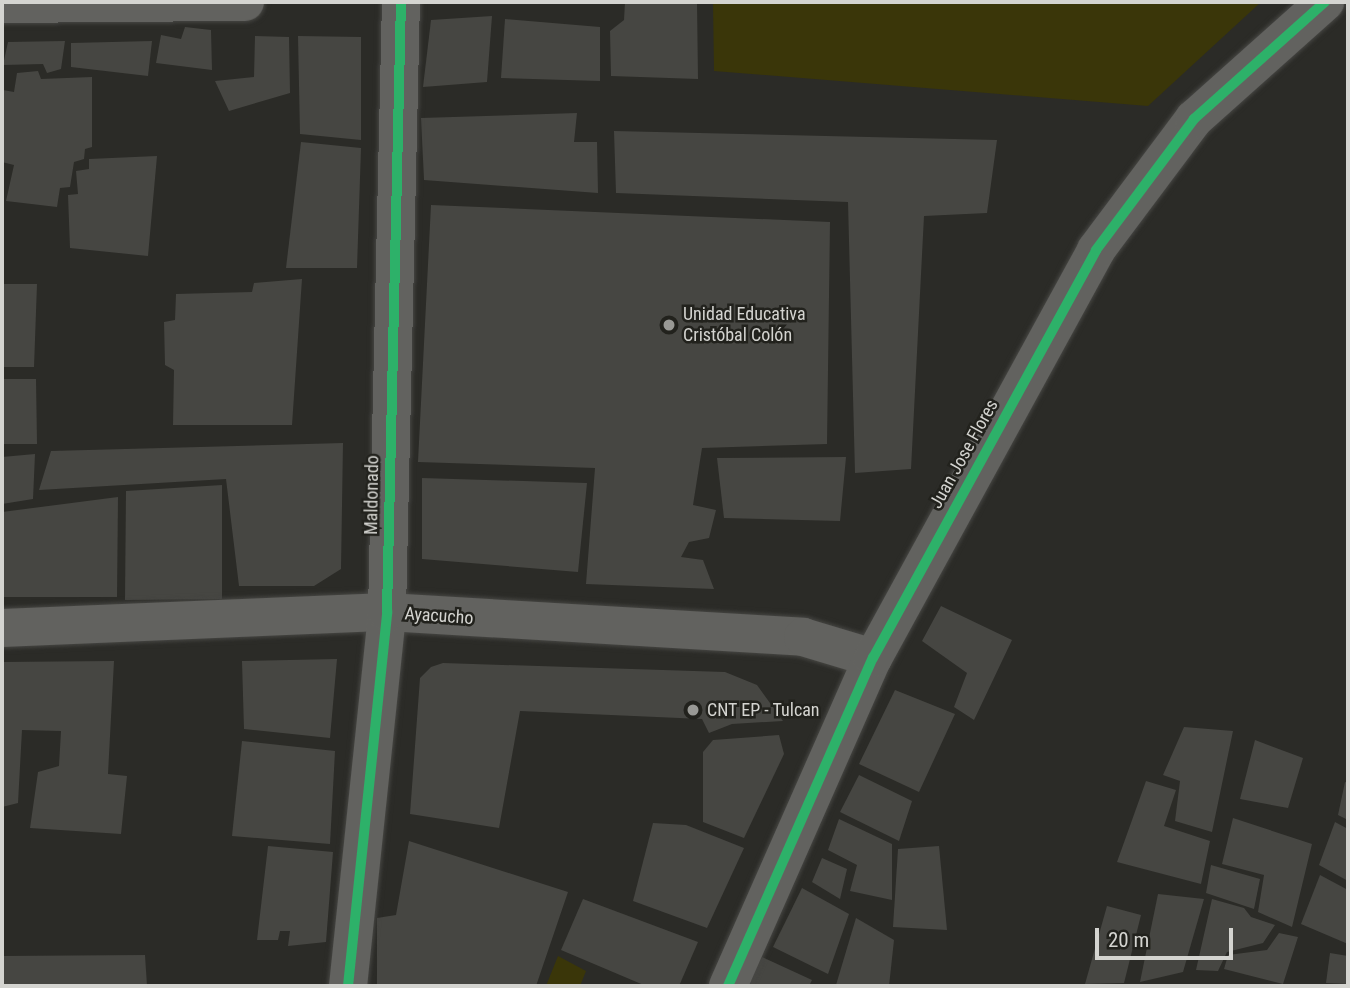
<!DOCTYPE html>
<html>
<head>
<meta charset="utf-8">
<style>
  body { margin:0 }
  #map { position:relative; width:1350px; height:988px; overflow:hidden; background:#2b2b27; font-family:"Roboto Condensed",sans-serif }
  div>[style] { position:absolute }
  .green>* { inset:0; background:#3a3609 }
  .building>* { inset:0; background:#464642 }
  .roads { filter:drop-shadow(0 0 2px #464643) drop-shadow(0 0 2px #464643) }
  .minor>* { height:38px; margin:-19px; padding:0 19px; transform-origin:19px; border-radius:19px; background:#62625f }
  .cycleway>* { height:10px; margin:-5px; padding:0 5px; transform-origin:5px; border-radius:5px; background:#2db169 }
  .dots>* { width:19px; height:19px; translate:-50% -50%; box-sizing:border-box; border:4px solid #22221d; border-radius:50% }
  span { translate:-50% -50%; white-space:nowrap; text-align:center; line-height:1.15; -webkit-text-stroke:5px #22221d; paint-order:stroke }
  .poi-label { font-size:18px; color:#d4d4d0 }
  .left { translate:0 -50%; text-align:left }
  .street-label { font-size:18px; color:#d4d4d0 }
  .frame { position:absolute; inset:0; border:4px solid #d4d4d0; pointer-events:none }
  .scale { position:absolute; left:1095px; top:928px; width:138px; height:32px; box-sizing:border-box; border:4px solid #d4d4d0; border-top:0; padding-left:9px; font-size:21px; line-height:24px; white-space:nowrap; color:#d4d4d0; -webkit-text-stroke:5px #22221d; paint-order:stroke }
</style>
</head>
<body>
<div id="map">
  <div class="green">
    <i style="clip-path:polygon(713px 2px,1261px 2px,1148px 106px,714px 71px)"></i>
    <i style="clip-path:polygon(558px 956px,586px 971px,580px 986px,546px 986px)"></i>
  </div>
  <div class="building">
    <i style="clip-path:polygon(625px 2px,697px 2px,698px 79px,611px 76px,610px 31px,624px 20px)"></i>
    <i style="clip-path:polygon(492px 16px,487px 82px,423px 87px,431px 20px)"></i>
    <i style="clip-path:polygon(505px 19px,600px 27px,600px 81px,501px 78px)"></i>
    <i style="clip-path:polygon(185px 27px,211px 30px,212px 70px,156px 63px,161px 35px,181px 39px)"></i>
    <i style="clip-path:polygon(255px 36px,289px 37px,290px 93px,229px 111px,215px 81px,254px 77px)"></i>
    <i style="clip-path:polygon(298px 36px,361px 37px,361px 140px,300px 134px)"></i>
    <i style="clip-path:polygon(65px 41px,61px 69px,47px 73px,43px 64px,3px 65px,8px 42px)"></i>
    <i style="clip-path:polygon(152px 41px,148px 76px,71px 67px,71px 43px)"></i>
    <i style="clip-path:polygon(38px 71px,41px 79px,92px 77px,92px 147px,85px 149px,84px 159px,74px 162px,70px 187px,60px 188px,57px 207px,6px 201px,14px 165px,2px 162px,3px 90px,14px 92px,17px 73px)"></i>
    <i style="clip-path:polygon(577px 113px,574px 142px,597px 142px,598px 193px,424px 180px,421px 118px)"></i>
    <i style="clip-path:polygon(614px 131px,997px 140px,987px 213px,924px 216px,911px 469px,855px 473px,848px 202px,616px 193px)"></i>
    <i style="clip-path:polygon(301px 142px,361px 148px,357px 268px,286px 268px)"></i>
    <i style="clip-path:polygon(157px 156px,148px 256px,70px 248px,68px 195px,78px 194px,76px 171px,89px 169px,89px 159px)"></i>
    <i style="clip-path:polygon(431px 205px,830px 222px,827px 444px,702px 448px,693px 505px,716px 510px,709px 538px,689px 542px,681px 557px,703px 560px,714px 589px,586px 584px,595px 468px,418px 462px)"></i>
    <i style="clip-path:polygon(302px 279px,292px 425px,173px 425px,174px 370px,165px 365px,164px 322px,175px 320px,176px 294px,252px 292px,254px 283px)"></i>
    <i style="clip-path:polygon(2px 284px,37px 284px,34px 367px,2px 367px)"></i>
    <i style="clip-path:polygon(2px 379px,36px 379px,37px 444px,2px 444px)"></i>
    <i style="clip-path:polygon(343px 443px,341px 569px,314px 586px,239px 586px,226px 479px,39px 490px,51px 451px)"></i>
    <i style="clip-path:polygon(35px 454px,33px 499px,2px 504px,2px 457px)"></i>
    <i style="clip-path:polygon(846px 457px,840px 521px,724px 518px,717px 458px)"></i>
    <i style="clip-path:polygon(422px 478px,587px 483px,578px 572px,422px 559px)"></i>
    <i style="clip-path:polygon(222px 485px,222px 599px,125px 600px,126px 491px)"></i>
    <i style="clip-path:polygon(118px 497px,117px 597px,2px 597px,2px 512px)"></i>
    <i style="clip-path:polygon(941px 606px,1012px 640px,974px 720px,954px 707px,967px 673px,922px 641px)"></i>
    <i style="clip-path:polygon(337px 659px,330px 738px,244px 729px,242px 661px)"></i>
    <i style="clip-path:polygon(114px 661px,108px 774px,127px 776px,121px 834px,30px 828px,38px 772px,59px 766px,61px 731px,22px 730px,18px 803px,2px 807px,2px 662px)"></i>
    <i style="clip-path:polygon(443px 663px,725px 672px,757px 685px,783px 721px,732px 724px,709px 733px,702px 719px,520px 711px,499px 828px,410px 814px,420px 678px,431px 667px)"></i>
    <i style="clip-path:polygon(895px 690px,955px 714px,919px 792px,859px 764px)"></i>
    <i style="clip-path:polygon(1184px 727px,1233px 731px,1212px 832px,1175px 821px,1180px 781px,1163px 775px)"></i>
    <i style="clip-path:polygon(779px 735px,784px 754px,744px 838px,703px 822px,703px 752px,713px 740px)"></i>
    <i style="clip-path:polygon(1255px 740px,1303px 758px,1288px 808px,1240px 799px)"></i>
    <i style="clip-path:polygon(242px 741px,335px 751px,330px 844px,232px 836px)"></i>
    <i style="clip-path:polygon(859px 775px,912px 801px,899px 841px,840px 812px)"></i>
    <i style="clip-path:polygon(1146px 781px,1176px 790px,1164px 826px,1210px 841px,1201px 884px,1117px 862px)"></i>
    <i style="clip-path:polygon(1345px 782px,1348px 783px,1348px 820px,1338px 815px)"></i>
    <i style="clip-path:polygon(1233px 818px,1312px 844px,1292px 927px,1258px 912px,1264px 875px,1222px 864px)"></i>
    <i style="clip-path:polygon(839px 819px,892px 844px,892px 900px,850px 891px,857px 865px,828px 850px)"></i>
    <i style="clip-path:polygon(1335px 822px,1348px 829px,1348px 881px,1319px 865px)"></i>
    <i style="clip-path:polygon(653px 823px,686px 825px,744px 848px,707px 928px,633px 901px)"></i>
    <i style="clip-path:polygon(409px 841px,568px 892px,536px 986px,377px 986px,377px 918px,396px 915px)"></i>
    <i style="clip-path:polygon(268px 846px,333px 852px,326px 942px,288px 946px,290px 931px,280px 931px,278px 940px,257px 940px)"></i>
    <i style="clip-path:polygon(939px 846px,947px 930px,893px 927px,898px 849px)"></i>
    <i style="clip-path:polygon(822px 858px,847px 869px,840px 899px,812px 882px)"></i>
    <i style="clip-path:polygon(1211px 865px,1260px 879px,1254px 909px,1206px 893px)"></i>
    <i style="clip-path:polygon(1320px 875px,1348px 890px,1348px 944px,1301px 924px)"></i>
    <i style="clip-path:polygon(802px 888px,849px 914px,828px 974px,773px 947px)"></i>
    <i style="clip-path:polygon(1158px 894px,1204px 899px,1183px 972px,1140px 982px)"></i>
    <i style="clip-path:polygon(583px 899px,698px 942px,679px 986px,646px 986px,561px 950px)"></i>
    <i style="clip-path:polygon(1212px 899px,1244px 908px,1251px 917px,1275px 925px,1263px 943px,1227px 952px,1218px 971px,1196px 970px)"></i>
    <i style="clip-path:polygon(1107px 906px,1141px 915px,1124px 983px,1085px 984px)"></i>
    <i style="clip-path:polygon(856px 918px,894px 940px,889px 986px,836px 985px)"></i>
    <i style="clip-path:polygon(1279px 933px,1298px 937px,1283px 984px,1224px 969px,1228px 955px,1267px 950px)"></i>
    <i style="clip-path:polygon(1330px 953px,1348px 956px,1348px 984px,1326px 983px)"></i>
    <i style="clip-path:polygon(145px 955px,147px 986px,2px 986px,2px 956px)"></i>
    <i style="clip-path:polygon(762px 957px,812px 980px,809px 986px,747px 986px)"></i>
  </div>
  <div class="roads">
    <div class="minor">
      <i style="left:2px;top:4px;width:243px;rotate:-0.5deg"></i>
      <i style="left:2px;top:628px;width:385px;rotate:-2.4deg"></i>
      <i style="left:387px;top:612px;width:417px;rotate:3.4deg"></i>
      <i style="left:803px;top:637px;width:73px;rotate:16.7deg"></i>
      <i style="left:348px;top:986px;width:376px;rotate:-84deg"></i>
      <i style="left:387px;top:612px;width:610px;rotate:-88.69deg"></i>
      <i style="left:728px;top:986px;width:359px;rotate:-66.2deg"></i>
      <i style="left:873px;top:658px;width:465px;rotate:-61.3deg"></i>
      <i style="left:1096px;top:250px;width:164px;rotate:-53.2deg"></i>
      <i style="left:1194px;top:119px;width:176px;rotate:-41.8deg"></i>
    </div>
  </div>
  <div class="cycleway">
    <i style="left:348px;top:986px;width:376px;rotate:-84deg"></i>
    <i style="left:387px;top:612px;width:610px;rotate:-88.69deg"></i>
    <i style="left:728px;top:986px;width:359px;rotate:-66.2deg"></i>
    <i style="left:873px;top:658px;width:465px;rotate:-61.3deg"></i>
    <i style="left:1096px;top:250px;width:164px;rotate:-53.2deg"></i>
    <i style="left:1194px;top:119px;width:176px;rotate:-41.8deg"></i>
  </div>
  <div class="dots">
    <i style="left:669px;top:325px;background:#999995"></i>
    <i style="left:693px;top:710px;background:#999995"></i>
  </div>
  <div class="poi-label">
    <span class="left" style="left:683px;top:325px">Unidad Educativa<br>Cristóbal Colón</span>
    <span class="left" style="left:707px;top:710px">CNT EP - Tulcan</span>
  </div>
  <div class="street-label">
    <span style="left:964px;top:454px;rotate:-61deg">Juan Jose Flores</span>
    <span style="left:372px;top:495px;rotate:-89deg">Maldonado</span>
    <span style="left:439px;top:616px;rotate:4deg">Ayacucho</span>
  </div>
  <div class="frame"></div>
  <div class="scale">20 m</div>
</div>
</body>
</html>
